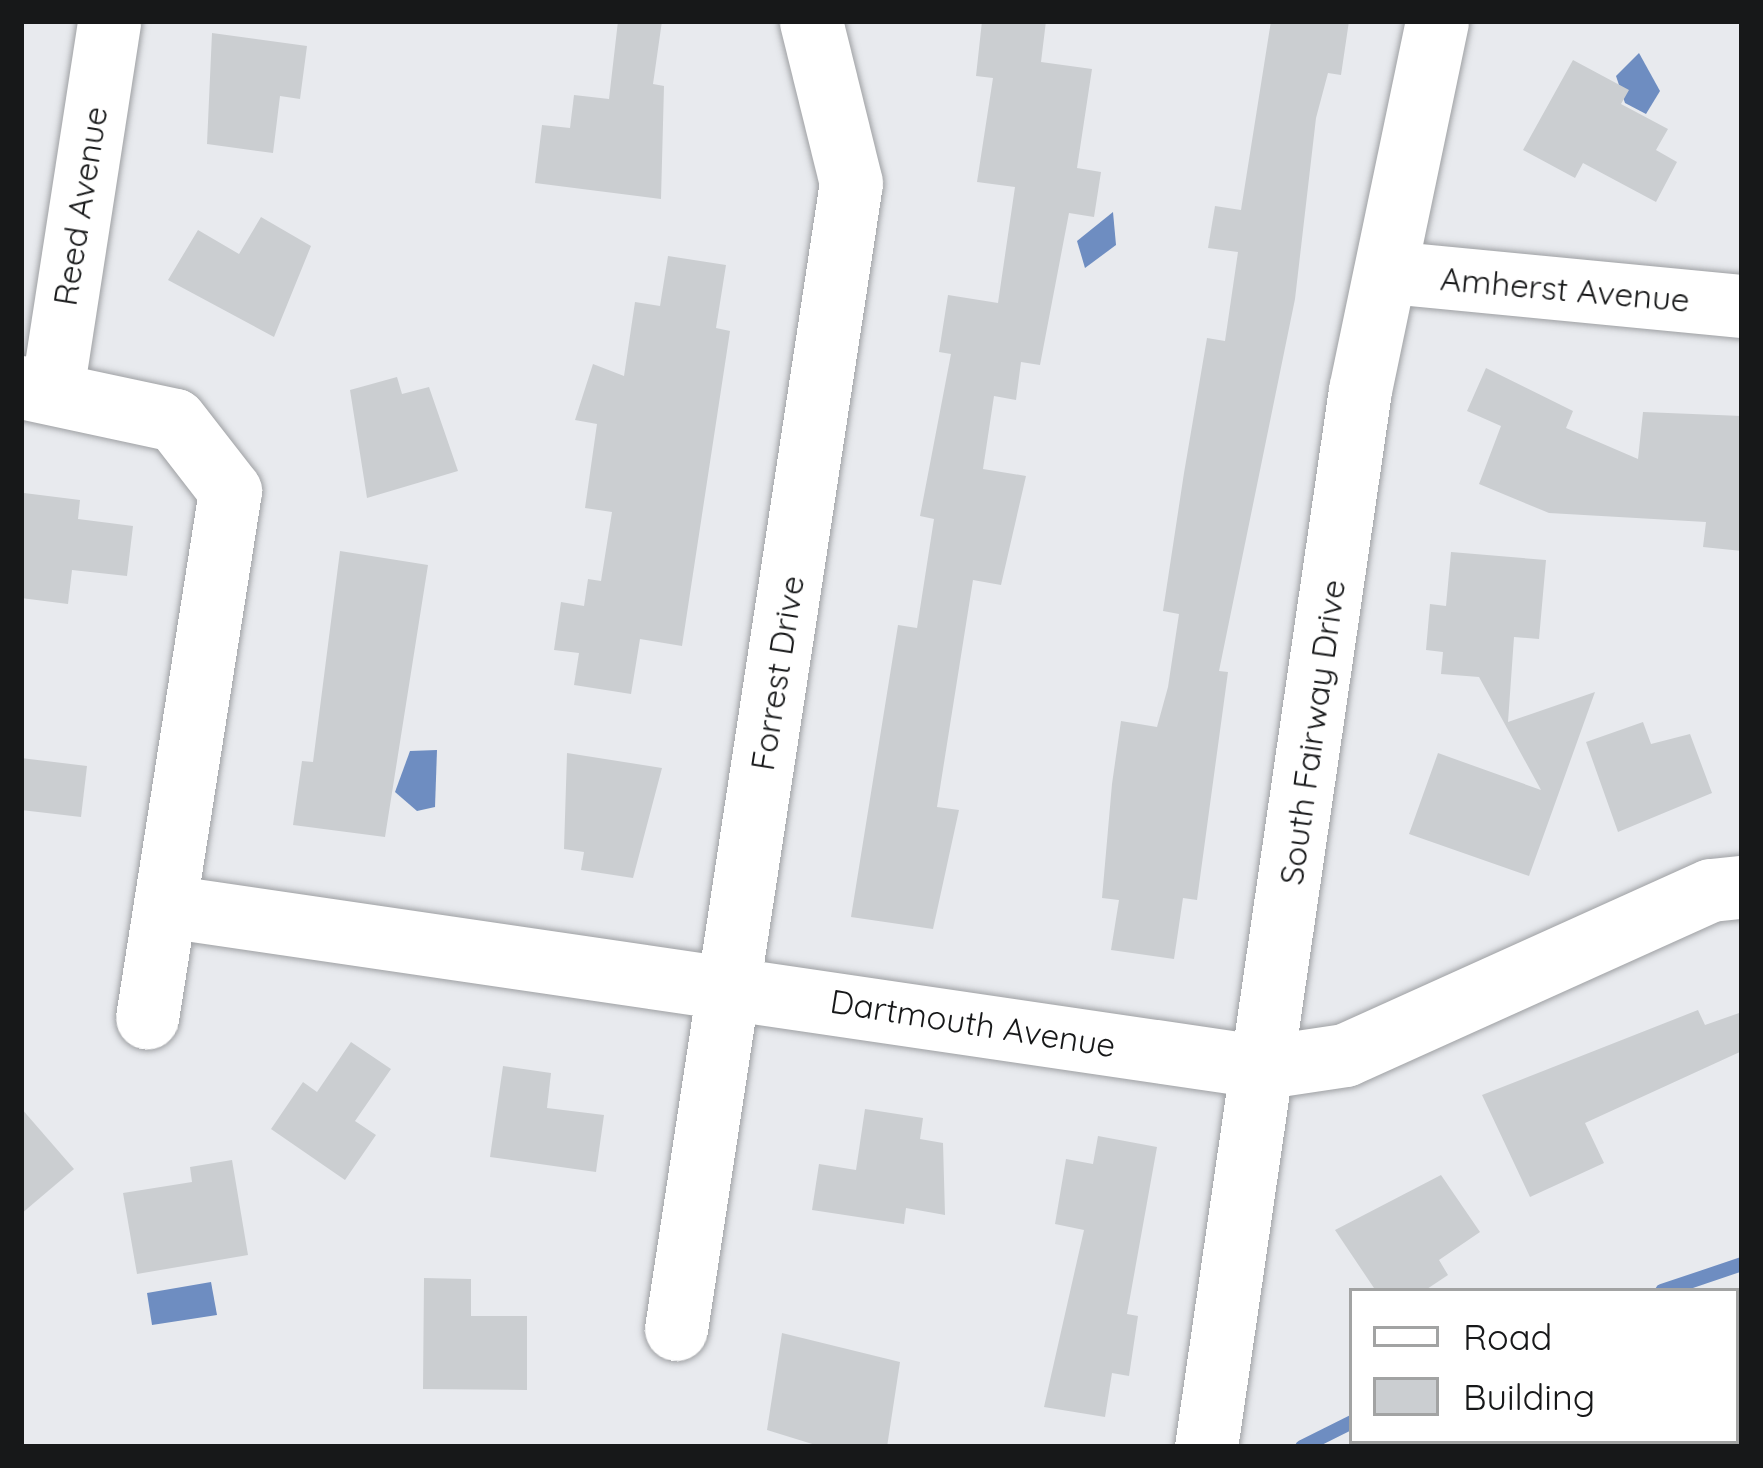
<!DOCTYPE html>
<html>
<head>
<meta charset="utf-8">
<style>
  body { margin:0 }
  #map { position:relative; width:1763px; height:1468px; overflow:hidden; background:#e8eaee; font-family:Quicksand,sans-serif }
  div>[style] { position:absolute }
  .water>* { inset:0; background:#6e8dc1 }
  .stream>* { height:14px; margin:-7px; padding:0 7px; transform-origin:7px; border-radius:7px; background:#6e8dc1 }
  .building>* { inset:0; background:#cbced1 }
  .roads { filter:drop-shadow(0 0 3px #9ea0a3) drop-shadow(0 0 3px #9ea0a3) }
  .minor>* { height:63px; margin:-31.5px; padding:0 31.5px; transform-origin:31.5px; border-radius:31.5px; background:#fff }
  span { translate:-50% -50%; white-space:nowrap; text-align:center; line-height:1.15; -webkit-text-stroke:12px #fff; paint-order:stroke }
  .street-label { font-size:33px; color:#171819 }
  .frame { position:absolute; inset:0; border:24px solid #171819; pointer-events:none }
  .legend { position:absolute; left:1349px; top:1288px; width:390px; height:156px; box-sizing:border-box; background:#fff; border:3px solid #a2a3a3; margin:0; padding:15px 21px; list-style:none; font-size:36px; color:#171819 }
  .legend li { display:flex; align-items:center; gap:24px; height:60px }
  .legend b { width:60px; border:3px solid #a2a3a3 }
</style>
</head>
<body>
<div id="map">
  <div class="water">
    <i style="clip-path:polygon(1639px 53px,1660px 91px,1646px 114px,1625px 103px,1616px 76px)"></i>
    <i style="clip-path:polygon(1113px 212px,1116px 245px,1085px 268px,1077px 241px)"></i>
    <i style="clip-path:polygon(437px 750px,435px 807px,417px 811px,395px 792px,410px 751px)"></i>
    <i style="clip-path:polygon(211px 1282px,217px 1315px,152px 1325px,147px 1293px)"></i>
  </div>
  <div class="stream">
    <i style="left:1662px;top:1291px;width:84px;rotate:-18.6deg"></i>
    <i style="left:1302px;top:1447px;width:56px;rotate:-26.6deg"></i>
  </div>
  <div class="building">
    <i style="clip-path:polygon(618px 21px,662px 21px,653px 84px,664px 86px,661px 199px,535px 183px,542px 125px,570px 128px,574px 95px,609px 99px)"></i>
    <i style="clip-path:polygon(982px 21px,1046px 21px,1041px 62px,1092px 69px,1077px 168px,1101px 172px,1094px 217px,1069px 213px,1040px 365px,1021px 362px,1016px 400px,994px 396px,983px 469px,1026px 476px,1001px 585px,973px 580px,937px 807px,959px 810px,933px 929px,851px 917px,898px 625px,917px 628px,934px 519px,920px 516px,951px 354px,939px 352px,948px 295px,998px 303px,1015px 187px,977px 182px,993px 78px,976px 76px)"></i>
    <i style="clip-path:polygon(1271px 21px,1349px 21px,1341px 75px,1328px 73px,1316px 118px,1295px 299px,1219px 671px,1228px 672px,1197px 900px,1183px 898px,1174px 959px,1111px 950px,1119px 900px,1102px 898px,1112px 784px,1121px 721px,1157px 727px,1168px 687px,1179px 614px,1163px 611px,1184px 473px,1207px 338px,1225px 341px,1238px 252px,1208px 248px,1215px 206px,1241px 210px)"></i>
    <i style="clip-path:polygon(212px 33px,307px 46px,300px 99px,280px 96px,273px 153px,207px 144px)"></i>
    <i style="clip-path:polygon(1573px 60px,1629px 90px,1621px 104px,1668px 129px,1656px 150px,1677px 162px,1656px 202px,1583px 163px,1575px 178px,1523px 150px)"></i>
    <i style="clip-path:polygon(261px 217px,311px 246px,274px 337px,168px 280px,198px 230px,239px 254px)"></i>
    <i style="clip-path:polygon(668px 256px,726px 265px,716px 328px,730px 331px,682px 646px,640px 639px,631px 694px,574px 685px,579px 653px,554px 650px,561px 602px,584px 606px,588px 579px,601px 581px,612px 512px,585px 508px,597px 424px,575px 420px,593px 364px,624px 376px,635px 302px,660px 306px)"></i>
    <i style="clip-path:polygon(1486px 368px,1573px 411px,1566px 428px,1638px 459px,1643px 412px,1742px 416px,1742px 551px,1703px 547px,1706px 522px,1549px 513px,1479px 484px,1501px 426px,1467px 411px)"></i>
    <i style="clip-path:polygon(397px 377px,402px 394px,429px 387px,458px 471px,367px 498px,350px 390px)"></i>
    <i style="clip-path:polygon(24px 493px,80px 500px,78px 519px,133px 526px,127px 576px,72px 570px,68px 604px,21px 598px)"></i>
    <i style="clip-path:polygon(340px 551px,428px 565px,385px 837px,293px 825px,302px 761px,313px 762px)"></i>
    <i style="clip-path:polygon(1451px 552px,1546px 560px,1539px 639px,1514px 637px,1508px 722px,1595px 692px,1529px 876px,1409px 834px,1438px 753px,1541px 790px,1479px 677px,1441px 674px,1443px 652px,1426px 650px,1430px 604px,1446px 606px)"></i>
    <i style="clip-path:polygon(1643px 722px,1651px 744px,1690px 734px,1712px 793px,1618px 832px,1586px 742px)"></i>
    <i style="clip-path:polygon(567px 753px,662px 768px,633px 878px,581px 870px,584px 852px,564px 849px)"></i>
    <i style="clip-path:polygon(21px 758px,87px 766px,81px 817px,21px 810px)"></i>
    <i style="clip-path:polygon(1698px 1010px,1705px 1025px,1742px 1012px,1742px 1051px,1585px 1123px,1604px 1163px,1530px 1197px,1482px 1095px)"></i>
    <i style="clip-path:polygon(351px 1042px,391px 1069px,355px 1121px,376px 1135px,345px 1180px,271px 1129px,303px 1082px,317px 1092px)"></i>
    <i style="clip-path:polygon(503px 1066px,551px 1073px,547px 1108px,604px 1115px,596px 1172px,490px 1157px)"></i>
    <i style="clip-path:polygon(21px 1108px,74px 1169px,21px 1214px)"></i>
    <i style="clip-path:polygon(865px 1109px,923px 1118px,920px 1139px,943px 1143px,945px 1215px,906px 1208px,904px 1224px,812px 1210px,819px 1164px,856px 1170px)"></i>
    <i style="clip-path:polygon(1098px 1136px,1157px 1147px,1127px 1314px,1138px 1316px,1129px 1376px,1112px 1373px,1105px 1417px,1044px 1407px,1084px 1230px,1055px 1224px,1066px 1159px,1093px 1164px)"></i>
    <i style="clip-path:polygon(232px 1160px,248px 1255px,137px 1274px,123px 1193px,192px 1182px,190px 1167px)"></i>
    <i style="clip-path:polygon(1441px 1175px,1480px 1232px,1439px 1260px,1448px 1275px,1424px 1291px,1376px 1291px,1335px 1230px)"></i>
    <i style="clip-path:polygon(424px 1278px,471px 1279px,471px 1316px,527px 1316px,527px 1390px,423px 1389px)"></i>
    <i style="clip-path:polygon(782px 1333px,900px 1362px,887px 1447px,822px 1447px,767px 1430px)"></i>
  </div>
  <div class="roads">
    <div class="minor">
      <i style="left:1389px;top:272px;width:355px;rotate:5.5deg"></i>
      <i style="left:21px;top:387px;width:157px;rotate:12.1deg"></i>
      <i style="left:175px;top:420px;width:90px;rotate:52.2deg"></i>
      <i style="left:230px;top:491px;width:533px;rotate:98.95deg"></i>
      <i style="left:52px;top:391px;width:374px;rotate:-81.2deg"></i>
      <i style="left:173px;top:907px;width:1104px;rotate:8.34deg"></i>
      <i style="left:1265px;top:1067px;width:81px;rotate:-8.5deg"></i>
      <i style="left:1345px;top:1055px;width:401px;rotate:-24.3deg"></i>
      <i style="left:1711px;top:890px;width:31px;rotate:-6deg"></i>
      <i style="left:676px;top:1329px;width:1159px;rotate:-81.32deg"></i>
      <i style="left:851px;top:183px;width:167px;rotate:-103.9deg"></i>
      <i style="left:1206px;top:1447px;width:1068px;rotate:-81.71deg"></i>
      <i style="left:1360px;top:390px;width:377px;rotate:-78.2deg"></i>
    </div>
  </div>
  <div class="street-label">
    <span style="left:80px;top:206px;rotate:-81deg">Reed Avenue</span>
    <span style="left:1565px;top:289px;rotate:5deg">Amherst Avenue</span>
    <span style="left:777px;top:673px;rotate:-81deg">Forrest Drive</span>
    <span style="left:1312px;top:732px;rotate:-82deg">South Fairway Drive</span>
    <span style="left:973px;top:1023px;rotate:9deg">Dartmouth Avenue</span>
  </div>
  <div class="frame"></div>
  <ul class="legend">
  <li><b style="height:15px;background:#fff"></b>Road</li>
  <li><b style="height:33px;background:#cbced1"></b>Building</li>
  </ul>
</div>
</body>
</html>
